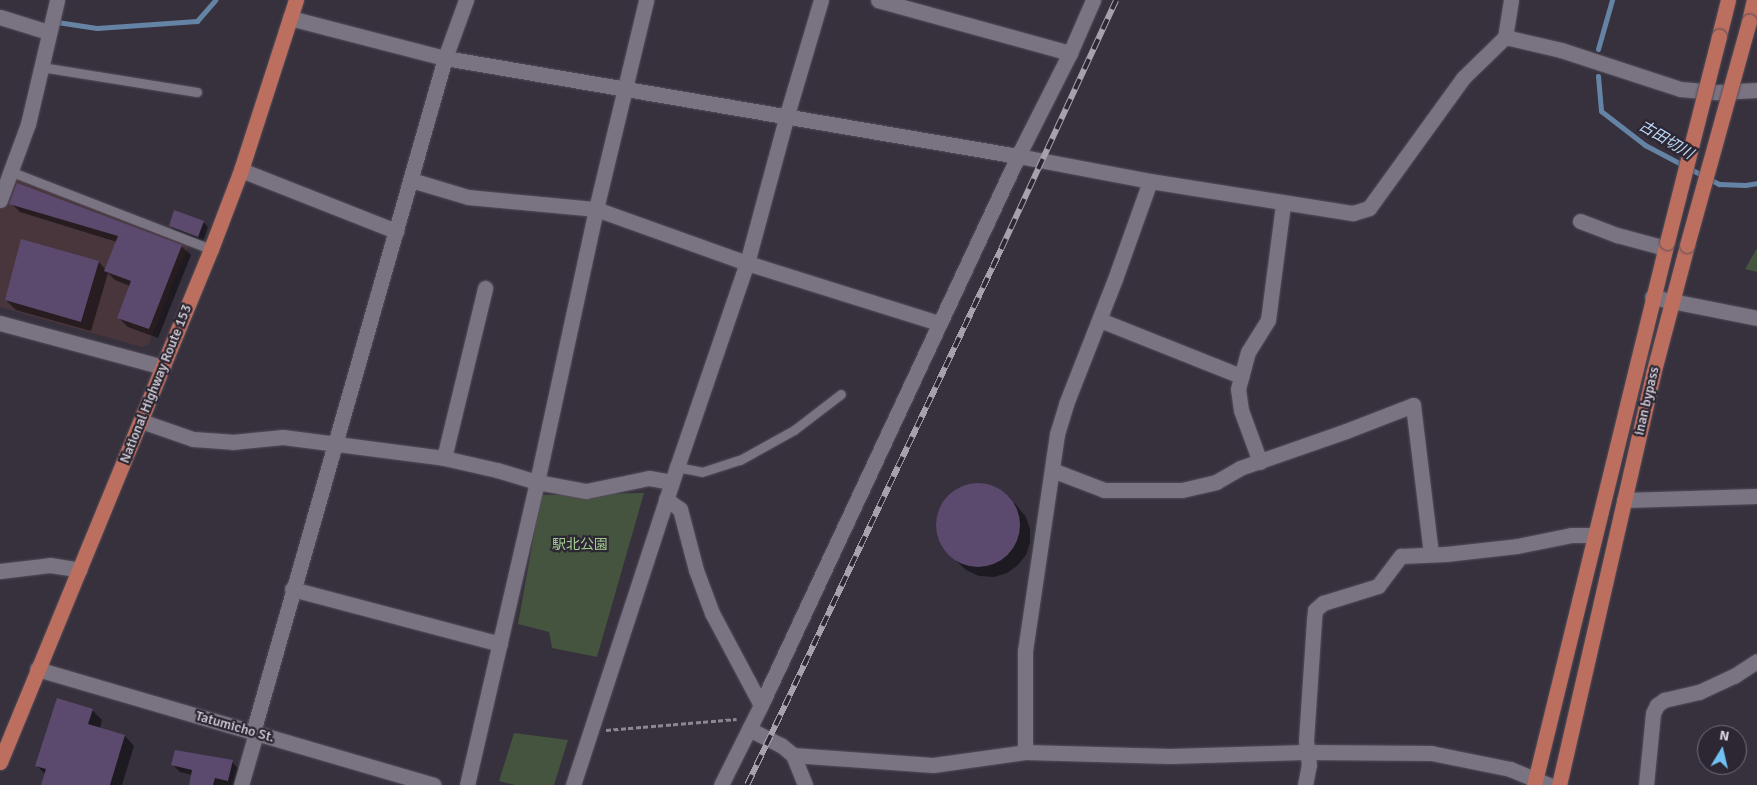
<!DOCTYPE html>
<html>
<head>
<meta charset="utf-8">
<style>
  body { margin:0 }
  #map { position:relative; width:1757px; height:785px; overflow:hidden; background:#37313e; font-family:Signika,"Noto Sans JP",sans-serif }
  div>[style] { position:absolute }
  .commercial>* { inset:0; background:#49353c }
  .green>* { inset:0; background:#45543e }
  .shadow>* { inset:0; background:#0007 }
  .stream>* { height:5px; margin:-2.5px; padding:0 2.5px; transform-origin:2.5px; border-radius:2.5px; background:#6584a5 }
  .building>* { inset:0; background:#5c4a6e }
  .round { border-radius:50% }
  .path>* { height:3px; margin-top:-1.5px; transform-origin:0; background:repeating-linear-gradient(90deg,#8c8791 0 5px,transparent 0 7.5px) }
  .roads { filter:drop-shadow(0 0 1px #534e59) drop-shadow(0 0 1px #534e59) }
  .service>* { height:9px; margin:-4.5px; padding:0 4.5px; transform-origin:4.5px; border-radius:4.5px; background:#7a7382 }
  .minor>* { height:15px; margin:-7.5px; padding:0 7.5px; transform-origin:7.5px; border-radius:7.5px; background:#7a7382 }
  .tertiary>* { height:15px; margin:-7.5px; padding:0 7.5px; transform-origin:7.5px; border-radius:7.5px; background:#7a7382 }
  .trunk>* { height:15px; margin:-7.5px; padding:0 7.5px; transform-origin:7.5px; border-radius:7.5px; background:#bc6e5f }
  .rail>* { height:5.5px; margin-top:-2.75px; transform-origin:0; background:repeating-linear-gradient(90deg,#2d2733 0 11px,#a6a1ab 0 22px); box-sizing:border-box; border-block:1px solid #a6a1ab }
  .bridges { filter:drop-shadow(0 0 1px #534e59) drop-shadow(0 0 1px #534e59) }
  .trunk-bridge>* { height:15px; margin:-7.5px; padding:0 7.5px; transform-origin:7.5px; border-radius:7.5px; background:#bc6e5f }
  span { translate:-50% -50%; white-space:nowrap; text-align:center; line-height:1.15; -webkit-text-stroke:4.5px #2d2733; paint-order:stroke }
  .street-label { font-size:14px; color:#d9d5dd }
  .park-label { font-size:14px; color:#a4cd91 }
  .water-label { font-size:15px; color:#bddbfb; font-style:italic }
  .north { position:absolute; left:1697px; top:725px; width:50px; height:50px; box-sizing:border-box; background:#2d2733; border:1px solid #726d77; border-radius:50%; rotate:9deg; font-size:14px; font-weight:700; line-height:20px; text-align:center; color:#d9d5dd }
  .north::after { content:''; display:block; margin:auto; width:18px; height:22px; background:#72c1f5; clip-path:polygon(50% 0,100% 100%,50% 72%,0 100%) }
</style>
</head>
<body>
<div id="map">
  <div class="commercial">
    <i style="clip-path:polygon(13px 178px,189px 244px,149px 344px,142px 347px,0 307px,0 212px)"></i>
  </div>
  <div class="green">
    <i style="clip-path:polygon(1757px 248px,1757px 272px,1745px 269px)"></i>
    <i style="clip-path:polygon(644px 493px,597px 657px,552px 648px,549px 632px,518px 624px,541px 495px)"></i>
    <i style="clip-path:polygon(514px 733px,568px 740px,554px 785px,515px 785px,499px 781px)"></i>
  </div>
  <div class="shadow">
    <i style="clip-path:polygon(11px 203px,181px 246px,191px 255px,158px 338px,128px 327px,119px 318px,130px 286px,115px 280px,108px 273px,91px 331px,16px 310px,6px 300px,99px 262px,106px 270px,117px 242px,20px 212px)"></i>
    <i style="clip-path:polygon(203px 222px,208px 227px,203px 241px,175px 230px,170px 226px)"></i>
    <i style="clip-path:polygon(972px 484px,985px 484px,997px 488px,1008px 495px,1026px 517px,1030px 529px,1030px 542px,1026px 555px,1018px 565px,1007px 573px,994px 577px,979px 576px,966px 570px,945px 550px,939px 537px,937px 523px,940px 509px,947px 497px,958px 488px)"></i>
    <i style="clip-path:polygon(92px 710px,102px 720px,100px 728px,125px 736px,134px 746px,122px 785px,42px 785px,45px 774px,37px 766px)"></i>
    <i style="clip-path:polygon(232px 762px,239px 769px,236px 785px,190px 785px,192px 775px,180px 772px,173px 765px)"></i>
  </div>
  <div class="stream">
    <i style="left:57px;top:22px;width:40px;rotate:8.5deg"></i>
    <i style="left:97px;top:28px;width:100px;rotate:-4deg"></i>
    <i style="left:197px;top:21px;width:28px;rotate:-49deg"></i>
    <i style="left:1598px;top:49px;width:51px;rotate:-74.1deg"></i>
    <i style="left:1598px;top:76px;width:35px;rotate:85deg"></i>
    <i style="left:1601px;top:111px;width:56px;rotate:37.7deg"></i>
    <i style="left:1645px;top:145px;width:84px;rotate:27.8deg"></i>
    <i style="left:1719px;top:184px;width:26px;rotate:2deg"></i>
    <i style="left:1745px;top:185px;width:12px;rotate:-9deg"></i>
  </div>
  <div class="building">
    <i style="clip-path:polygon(17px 183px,182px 245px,149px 329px,117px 318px,131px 281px,104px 271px,118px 236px,9px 204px)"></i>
    <i style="clip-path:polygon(174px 210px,204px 221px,198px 237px,169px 226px)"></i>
    <i style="clip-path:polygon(21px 239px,99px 261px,81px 322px,5px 300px)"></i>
    <i class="round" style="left:936px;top:483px;width:84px;height:84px"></i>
    <i style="clip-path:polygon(57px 698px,93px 709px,88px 724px,125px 735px,110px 785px,41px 785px,46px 769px,35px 766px)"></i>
    <i style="clip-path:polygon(175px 750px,233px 760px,228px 781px,215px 778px,213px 785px,189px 785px,192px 770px,171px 765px)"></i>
  </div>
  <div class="path">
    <i style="left:606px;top:730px;width:131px;rotate:-4.8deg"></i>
  </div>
  <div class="roads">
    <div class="service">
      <i style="left:41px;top:67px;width:158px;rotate:9.1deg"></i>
      <i style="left:12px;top:172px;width:213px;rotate:21.2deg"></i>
      <i style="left:677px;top:467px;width:25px;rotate:11deg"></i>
      <i style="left:702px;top:472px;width:40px;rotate:-18deg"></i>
      <i style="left:740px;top:460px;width:62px;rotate:-29.1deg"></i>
      <i style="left:794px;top:430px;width:59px;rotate:-37.5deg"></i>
    </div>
    <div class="minor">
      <i style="left:0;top:17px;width:50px;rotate:17.4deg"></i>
      <i style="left:290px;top:18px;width:160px;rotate:14.5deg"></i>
      <i style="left:445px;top:58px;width:581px;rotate:9.71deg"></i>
      <i style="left:1018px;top:156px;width:134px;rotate:10.7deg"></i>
      <i style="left:1150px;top:181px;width:206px;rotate:9deg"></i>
      <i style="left:1353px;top:213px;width:17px;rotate:-17deg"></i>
      <i style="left:1369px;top:208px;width:160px;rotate:-54.1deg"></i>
      <i style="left:1463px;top:78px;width:59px;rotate:-44.3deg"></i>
      <i style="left:1070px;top:53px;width:58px;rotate:-66.5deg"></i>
      <i style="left:241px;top:170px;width:167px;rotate:21.5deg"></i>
      <i style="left:411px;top:180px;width:59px;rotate:16.6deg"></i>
      <i style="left:468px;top:197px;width:129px;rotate:5.4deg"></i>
      <i style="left:596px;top:209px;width:160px;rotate:19.7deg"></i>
      <i style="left:747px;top:263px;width:201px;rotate:17.4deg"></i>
      <i style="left:0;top:200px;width:81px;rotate:-69.8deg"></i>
      <i style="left:28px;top:124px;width:127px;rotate:-76.8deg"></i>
      <i style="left:1580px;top:221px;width:40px;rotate:21deg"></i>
      <i style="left:1617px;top:235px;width:50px;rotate:15.2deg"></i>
      <i style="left:1100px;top:320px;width:152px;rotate:21.7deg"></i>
      <i style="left:141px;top:421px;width:55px;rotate:19.1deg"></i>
      <i style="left:193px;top:439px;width:39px;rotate:4deg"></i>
      <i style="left:232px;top:442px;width:51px;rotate:-5.6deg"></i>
      <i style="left:283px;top:437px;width:162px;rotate:7.4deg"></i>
      <i style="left:444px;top:458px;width:54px;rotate:12.8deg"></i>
      <i style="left:497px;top:470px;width:42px;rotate:16.7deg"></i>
      <i style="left:537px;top:482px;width:50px;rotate:10.4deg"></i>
      <i style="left:586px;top:491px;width:64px;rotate:-11.7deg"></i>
      <i style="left:649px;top:478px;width:23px;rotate:10deg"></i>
      <i style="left:444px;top:458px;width:175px;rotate:-76.4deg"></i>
      <i style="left:1260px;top:462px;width:55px;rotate:-110.1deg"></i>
      <i style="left:1241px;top:410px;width:21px;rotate:-98deg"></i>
      <i style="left:1238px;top:389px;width:38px;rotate:-75deg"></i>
      <i style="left:1248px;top:352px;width:38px;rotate:-58deg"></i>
      <i style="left:1268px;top:320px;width:117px;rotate:-82.6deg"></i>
      <i style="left:1052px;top:470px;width:56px;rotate:21deg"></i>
      <i style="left:1104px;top:490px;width:78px"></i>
      <i style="left:1182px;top:490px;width:35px;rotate:-13deg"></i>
      <i style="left:1216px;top:482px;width:28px;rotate:-30deg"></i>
      <i style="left:1240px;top:468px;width:112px;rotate:-19.2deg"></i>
      <i style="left:1346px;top:431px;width:72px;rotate:-21.2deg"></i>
      <i style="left:1413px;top:405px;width:150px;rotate:83.1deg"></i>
      <i style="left:666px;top:499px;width:17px;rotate:36deg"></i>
      <i style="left:680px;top:509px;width:63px;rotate:75.3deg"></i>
      <i style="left:696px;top:570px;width:46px;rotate:69.6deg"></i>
      <i style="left:712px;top:613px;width:104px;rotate:62deg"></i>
      <i style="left:1624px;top:500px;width:133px;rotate:-1.7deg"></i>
      <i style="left:0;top:571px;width:50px;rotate:-6.8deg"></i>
      <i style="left:50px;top:565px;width:30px;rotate:9deg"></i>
      <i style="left:292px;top:589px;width:215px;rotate:14.8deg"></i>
      <i style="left:37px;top:669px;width:413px;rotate:16.3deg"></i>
      <i style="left:749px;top:729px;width:36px;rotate:27deg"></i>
      <i style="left:781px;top:745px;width:16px;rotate:40deg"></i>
      <i style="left:793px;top:755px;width:32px;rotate:68deg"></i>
      <i style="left:253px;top:732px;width:701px;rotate:-74.1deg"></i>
      <i style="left:445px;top:58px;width:62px;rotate:-70.1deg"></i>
      <i style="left:1025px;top:752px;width:101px;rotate:-90deg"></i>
      <i style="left:1025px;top:651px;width:219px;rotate:-81.6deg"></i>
      <i style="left:1057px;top:434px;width:31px;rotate:-73deg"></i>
      <i style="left:1066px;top:404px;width:134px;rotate:-68.6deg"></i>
      <i style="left:1115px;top:279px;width:104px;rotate:-70.3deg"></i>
      <i style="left:793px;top:755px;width:140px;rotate:4.1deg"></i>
      <i style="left:933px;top:765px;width:93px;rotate:-8deg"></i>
      <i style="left:1025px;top:752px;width:145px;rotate:1.6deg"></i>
      <i style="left:1170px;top:756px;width:136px;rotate:-1.7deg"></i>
      <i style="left:1306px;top:752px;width:125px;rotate:0.5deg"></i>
      <i style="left:1431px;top:753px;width:81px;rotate:11.4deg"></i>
      <i style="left:1510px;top:769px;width:42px;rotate:22.3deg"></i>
      <i style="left:241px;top:785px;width:54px;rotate:-73.9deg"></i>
      <i style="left:467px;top:785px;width:311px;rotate:-77deg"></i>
      <i style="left:537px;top:482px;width:279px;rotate:-77.8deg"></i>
      <i style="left:596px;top:209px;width:215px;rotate:-76.5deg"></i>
      <i style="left:721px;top:785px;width:89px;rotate:-63.4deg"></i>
      <i style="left:761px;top:705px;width:606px;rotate:-64.91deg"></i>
      <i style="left:1018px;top:156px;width:115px;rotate:-63.2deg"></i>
      <i style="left:1070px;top:53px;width:199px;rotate:-164.6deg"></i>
      <i style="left:1305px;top:785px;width:20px;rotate:-79deg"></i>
      <i style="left:1309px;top:765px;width:24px;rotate:-97deg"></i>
      <i style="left:1306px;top:741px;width:121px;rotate:-86.2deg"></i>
      <i style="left:1314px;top:620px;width:10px;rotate:-84deg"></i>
      <i style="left:1315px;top:610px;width:11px;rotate:-41deg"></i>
      <i style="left:1323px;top:603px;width:58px;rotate:-17.2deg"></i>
      <i style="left:1378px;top:586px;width:38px;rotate:-53deg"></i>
      <i style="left:1401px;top:556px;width:45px;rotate:-2.5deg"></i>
      <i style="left:1446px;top:554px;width:71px;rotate:-6.4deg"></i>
      <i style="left:1517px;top:546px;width:55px;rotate:-11.5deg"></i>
      <i style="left:1571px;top:535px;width:23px"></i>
      <i style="left:1646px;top:785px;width:72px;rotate:-84.4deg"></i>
      <i style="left:1653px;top:713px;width:9px;rotate:-63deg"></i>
      <i style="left:1657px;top:705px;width:9px;rotate:-36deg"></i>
      <i style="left:1664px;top:700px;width:36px;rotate:-13deg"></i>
      <i style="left:1699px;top:692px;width:38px;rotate:-25deg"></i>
      <i style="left:1734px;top:676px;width:27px;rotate:-33deg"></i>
    </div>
    <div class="tertiary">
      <i style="left:1511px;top:0;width:37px;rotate:99deg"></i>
      <i style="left:1505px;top:37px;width:57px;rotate:13.1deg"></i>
      <i style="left:1561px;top:50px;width:125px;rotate:18.1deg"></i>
      <i style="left:1680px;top:89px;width:38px;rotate:5deg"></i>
      <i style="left:1718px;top:92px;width:39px;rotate:-3deg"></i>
      <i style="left:1652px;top:297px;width:107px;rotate:11.3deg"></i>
      <i style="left:0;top:323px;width:169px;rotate:15.1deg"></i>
      <i style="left:573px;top:785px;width:335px;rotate:-71.9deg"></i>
      <i style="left:677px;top:467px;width:216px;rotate:-71.1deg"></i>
      <i style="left:747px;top:263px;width:150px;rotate:-74.9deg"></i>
      <i style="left:786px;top:118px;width:123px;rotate:-73.5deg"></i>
    </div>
    <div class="trunk">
      <i style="left:1749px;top:21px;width:22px;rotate:-77deg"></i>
      <i style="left:1719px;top:36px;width:37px;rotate:-76deg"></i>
      <i style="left:0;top:762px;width:555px;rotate:-67.64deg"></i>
      <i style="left:211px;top:249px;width:85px;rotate:-69.2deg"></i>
      <i style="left:241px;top:170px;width:179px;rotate:-72.1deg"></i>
      <i style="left:1534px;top:785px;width:559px;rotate:-76.24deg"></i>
      <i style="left:1559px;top:785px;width:422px;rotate:-77.1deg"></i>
      <i style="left:1653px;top:374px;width:133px;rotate:-75.2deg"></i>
    </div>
  </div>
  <div class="rail">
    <i style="left:747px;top:785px;width:593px;rotate:-64.64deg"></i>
    <i style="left:1001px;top:249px;width:274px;rotate:-65.2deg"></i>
  </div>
  <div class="bridges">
    <div class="trunk-bridge">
      <i style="left:1667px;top:242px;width:212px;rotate:-75.8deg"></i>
      <i style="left:1687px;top:245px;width:232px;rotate:-74.5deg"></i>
    </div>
  </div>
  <div class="street-label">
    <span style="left:156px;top:384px;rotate:-68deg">National Highway Route 153</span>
    <span style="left:1647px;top:401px;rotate:-77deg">inan bypass</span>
    <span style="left:235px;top:727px;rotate:16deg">Tatumicho St.</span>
  </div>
  <div class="park-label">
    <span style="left:580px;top:545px">駅北公園</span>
  </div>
  <div class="water-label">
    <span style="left:1666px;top:140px;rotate:31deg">古田切川</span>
  </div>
  <div class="north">N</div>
</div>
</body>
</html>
